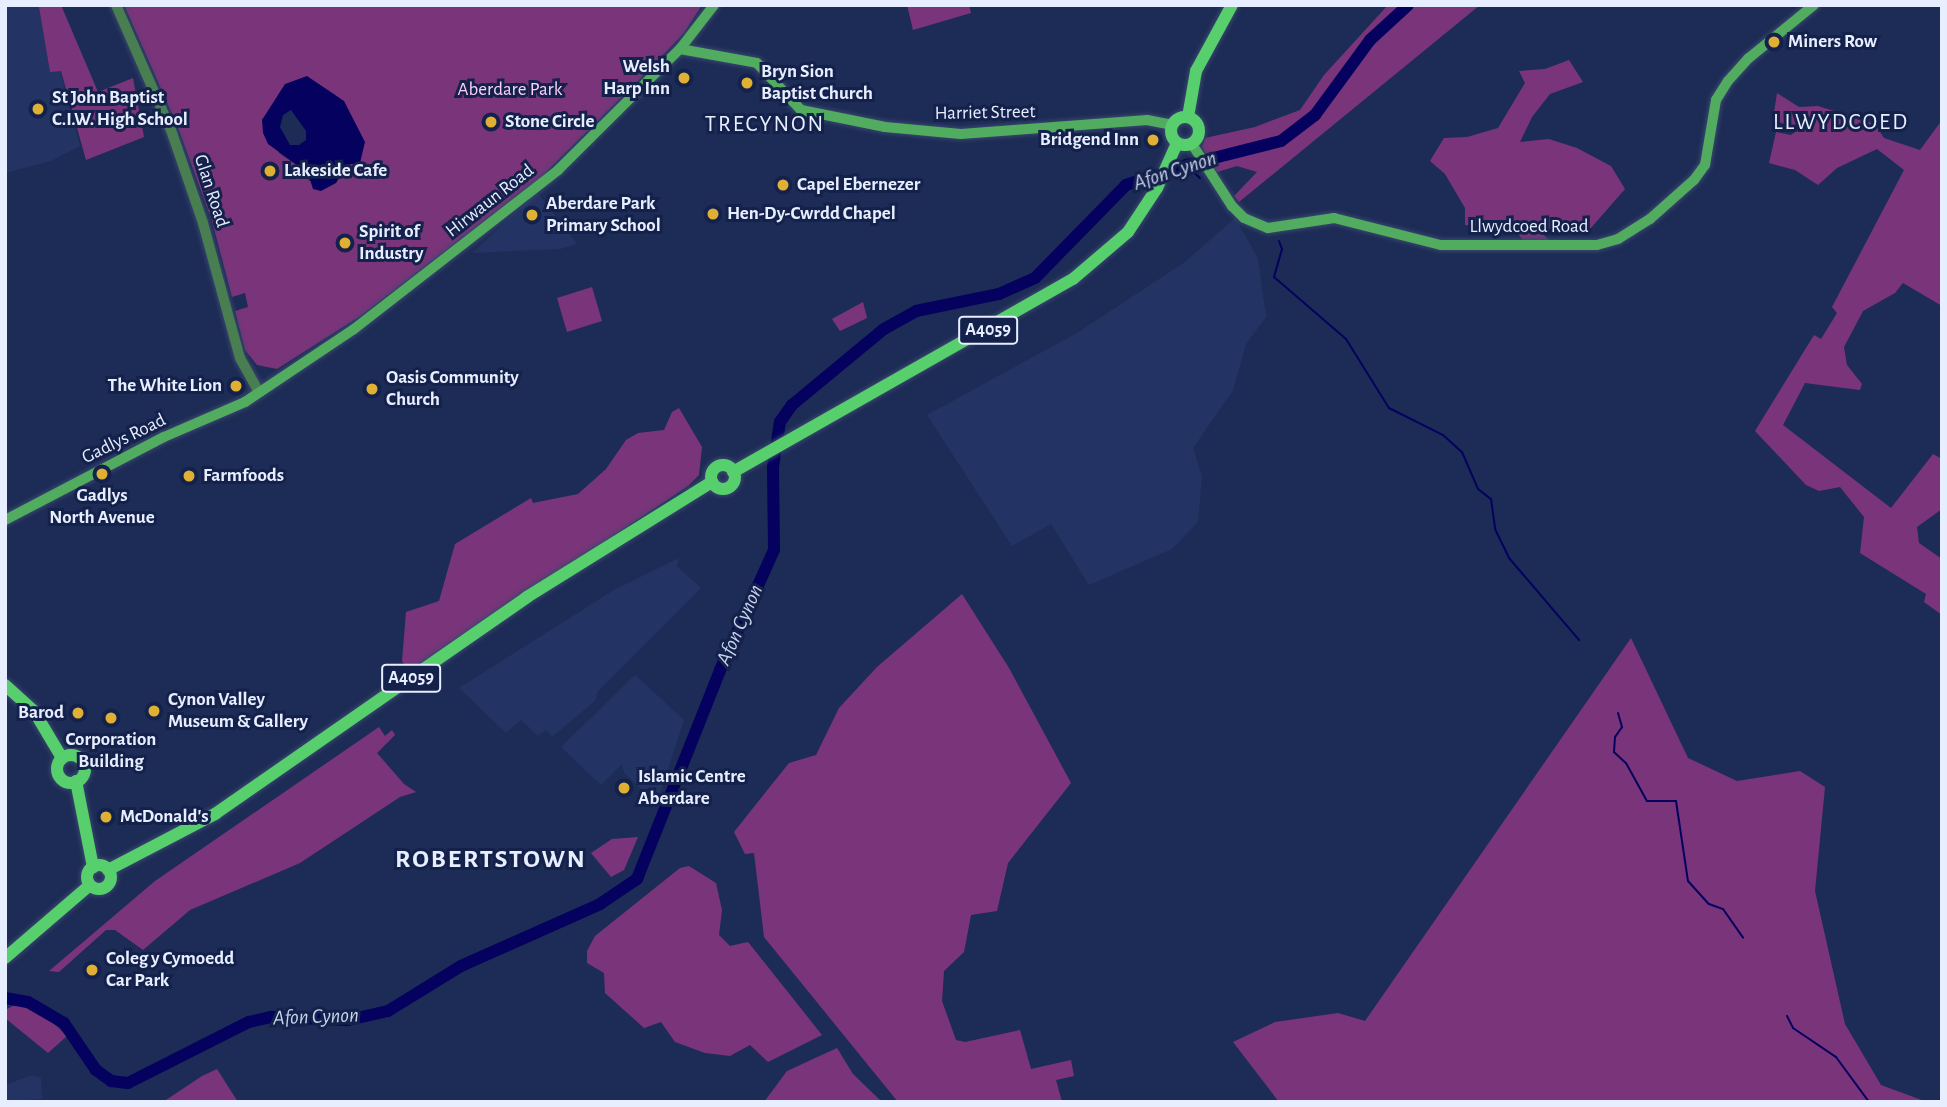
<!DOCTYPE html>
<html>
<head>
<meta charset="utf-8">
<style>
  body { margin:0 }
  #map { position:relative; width:1947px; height:1107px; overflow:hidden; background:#1d2c56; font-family:"Alegreya Sans",sans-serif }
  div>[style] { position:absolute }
  .built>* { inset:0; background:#233464 }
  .green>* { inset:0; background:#7a357a }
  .water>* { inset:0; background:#05015e }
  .stream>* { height:2px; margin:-1px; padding:0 1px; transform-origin:1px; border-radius:1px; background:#05015e }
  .river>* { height:12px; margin:-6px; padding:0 6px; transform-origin:6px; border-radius:6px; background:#05015e }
  .roads { filter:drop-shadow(0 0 2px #39476e) drop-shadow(0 0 2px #39476e) }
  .tertiary>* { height:10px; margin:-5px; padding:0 5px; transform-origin:5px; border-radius:5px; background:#497f50 }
  .secondary>* { height:10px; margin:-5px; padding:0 5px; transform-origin:5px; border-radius:5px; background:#51ac60 }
  .primary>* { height:12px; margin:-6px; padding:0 6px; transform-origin:6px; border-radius:6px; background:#56cf6c }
  .primary>.ring { margin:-6px; padding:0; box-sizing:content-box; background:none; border:12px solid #56cf6c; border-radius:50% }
  .dots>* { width:19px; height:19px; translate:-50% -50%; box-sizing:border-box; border:4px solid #14214b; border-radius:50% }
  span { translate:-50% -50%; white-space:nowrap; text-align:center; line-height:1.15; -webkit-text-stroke:6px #14214b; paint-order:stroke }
  .shield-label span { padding:2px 5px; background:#14214b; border:2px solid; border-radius:5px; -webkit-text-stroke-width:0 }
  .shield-label { font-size:18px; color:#e7eeff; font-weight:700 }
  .poi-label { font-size:19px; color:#e7eeff; font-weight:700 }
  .left { translate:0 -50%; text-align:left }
  .right { translate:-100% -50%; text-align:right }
  .park-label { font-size:19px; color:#fbd1f9 }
  .street-label { font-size:19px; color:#e7eeff }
  .water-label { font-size:21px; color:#c9d3ec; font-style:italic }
  .quarter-label { font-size:23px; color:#e7eeff; letter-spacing:2px }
  .district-label { font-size:26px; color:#e7eeff; font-weight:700; letter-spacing:2px }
  .frame { position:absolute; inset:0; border:7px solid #e7eeff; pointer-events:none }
</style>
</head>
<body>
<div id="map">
  <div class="built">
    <i style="clip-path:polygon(5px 5px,39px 5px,50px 72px,60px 70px,80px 146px,51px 161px,5px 173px)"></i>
    <i style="clip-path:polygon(537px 192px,577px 244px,560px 249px,472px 253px)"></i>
    <i style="clip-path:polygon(1235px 218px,1258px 258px,1266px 317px,1246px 344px,1233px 390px,1193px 448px,1202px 476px,1198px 522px,1172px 549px,1089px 585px,1051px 524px,1012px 546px,927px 415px,1077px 333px,1185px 262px)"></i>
    <i style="clip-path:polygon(679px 558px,677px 566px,701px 588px,598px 691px,595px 701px,552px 737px,546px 730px,538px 736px,521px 720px,506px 733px,459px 688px,614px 590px)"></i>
    <i style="clip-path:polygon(635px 675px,684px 720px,657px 803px,624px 773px,622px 764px,601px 785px,561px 747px)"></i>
    <i style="clip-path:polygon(32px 1075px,41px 1078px,42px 1099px,5px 1102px,5px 1085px)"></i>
  </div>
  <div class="green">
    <i style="clip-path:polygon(61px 5px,98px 92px,133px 78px,144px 137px,86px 160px,61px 71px,50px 72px,39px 7px)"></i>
    <i style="clip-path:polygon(evenodd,124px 5px,702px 5px,684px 33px,640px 79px,541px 177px,362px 315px,277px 369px,257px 365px,245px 350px,235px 311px,248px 307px,245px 293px,232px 297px,212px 221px,177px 125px,124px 5px,313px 81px,335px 95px,356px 127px,346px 165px,336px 183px,309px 181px,308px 173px,279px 153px,262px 120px,286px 86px,313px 81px)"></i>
    <i style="clip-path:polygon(907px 5px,969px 5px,971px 13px,913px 30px)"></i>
    <i style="clip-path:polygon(1388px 5px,1480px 5px,1239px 202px,1234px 196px,1257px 172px,1237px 166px,1214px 173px,1202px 147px,1205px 138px,1255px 127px,1300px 110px,1324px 75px)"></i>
    <i style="clip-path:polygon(1569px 60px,1583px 82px,1550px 94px,1532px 117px,1520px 142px,1549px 139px,1577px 148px,1611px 166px,1625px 189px,1590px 229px,1564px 234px,1540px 231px,1552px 243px,1523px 241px,1515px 229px,1465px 225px,1465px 208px,1445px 174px,1430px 161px,1444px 138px,1467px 137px,1498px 128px,1525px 83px,1519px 71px,1545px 69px)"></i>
    <i style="clip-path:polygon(1777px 93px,1799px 107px,1818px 106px,1875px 124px,1884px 138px,1920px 150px,1942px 120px,1942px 306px,1903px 283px,1895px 293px,1863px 311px,1844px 347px,1847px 365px,1862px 384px,1860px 390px,1805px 383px,1783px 425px,1891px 508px,1933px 454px,1942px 459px,1942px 509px,1917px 527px,1919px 543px,1942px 559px,1942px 615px,1924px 602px,1926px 594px,1860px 553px,1864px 517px,1840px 487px,1819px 491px,1806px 485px,1755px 431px,1814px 335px,1821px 339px,1837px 313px,1832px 307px,1904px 170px,1877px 149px,1837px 168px,1818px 185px,1795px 170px,1769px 163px,1776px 132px,1791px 135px,1798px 130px,1773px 119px)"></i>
    <i style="clip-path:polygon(592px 287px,602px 321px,567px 332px,557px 298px)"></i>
    <i style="clip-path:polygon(863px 302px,867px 318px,840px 331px,832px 319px)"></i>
    <i style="clip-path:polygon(679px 408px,702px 447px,699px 475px,688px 486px,409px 672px,402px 661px,406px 612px,439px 601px,455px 544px,531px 498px,533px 503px,578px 494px,606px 469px,626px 440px,638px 433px,664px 430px,672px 412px)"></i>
    <i style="clip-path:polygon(962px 594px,1009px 668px,1071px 783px,1008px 863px,997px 911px,971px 915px,964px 952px,944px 971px,942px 1001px,956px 1040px,965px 1042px,1020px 1030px,1031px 1069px,1071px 1060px,1074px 1076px,1056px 1080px,1062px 1102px,898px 1102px,764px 937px,754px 853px,745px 854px,734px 832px,789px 763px,816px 755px,839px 708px,877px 667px)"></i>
    <i style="clip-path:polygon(1631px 638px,1688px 758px,1737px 781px,1800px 771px,1825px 787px,1815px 891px,1845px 1024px,1881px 1085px,1927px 1102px,1279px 1102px,1233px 1042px,1275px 1022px,1338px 1013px,1365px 1021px)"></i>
    <i style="clip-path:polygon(379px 727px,385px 736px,392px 730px,395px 735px,377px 753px,404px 784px,416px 792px,400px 797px,300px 863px,190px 910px,143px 950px,115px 930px,106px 930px,59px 972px,49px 971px,155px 881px)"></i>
    <i style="clip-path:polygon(638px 837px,624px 870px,611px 877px,591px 853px,612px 839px)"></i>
    <i style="clip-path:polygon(689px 866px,716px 883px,722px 910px,719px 935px,730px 946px,748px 942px,822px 1035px,768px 1062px,750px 1045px,730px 1056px,705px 1053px,675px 1042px,661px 1022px,644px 1028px,605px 993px,604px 973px,587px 963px,587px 951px,595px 936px,680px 868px)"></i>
    <i style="clip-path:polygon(19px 1003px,50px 1020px,67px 1036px,48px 1053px,5px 1018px,5px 1010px)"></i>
    <i style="clip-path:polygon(837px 1048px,853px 1074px,882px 1102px,764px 1102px,787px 1071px)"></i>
    <i style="clip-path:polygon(217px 1069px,238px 1102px,163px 1102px,202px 1076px)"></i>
  </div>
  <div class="water">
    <i style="clip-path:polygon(evenodd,307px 76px,344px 101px,365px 142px,360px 163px,346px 165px,336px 183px,321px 191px,313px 189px,308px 173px,268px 144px,263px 133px,262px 120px,285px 84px,307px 76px,291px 110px,306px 131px,306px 140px,299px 145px,290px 145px,280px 127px,283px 115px,291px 110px)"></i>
  </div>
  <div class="stream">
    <i style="left:1186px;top:165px;width:19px;rotate:43deg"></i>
    <i style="left:1279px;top:241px;width:9px;rotate:69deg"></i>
    <i style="left:1282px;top:249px;width:29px;rotate:106deg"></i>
    <i style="left:1274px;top:277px;width:95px;rotate:40.7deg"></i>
    <i style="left:1346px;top:339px;width:81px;rotate:58.1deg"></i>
    <i style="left:1389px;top:408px;width:60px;rotate:26.6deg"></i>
    <i style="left:1443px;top:435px;width:25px;rotate:42deg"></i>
    <i style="left:1462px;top:452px;width:40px;rotate:66.6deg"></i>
    <i style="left:1478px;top:489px;width:16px;rotate:38deg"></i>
    <i style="left:1491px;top:499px;width:30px;rotate:82deg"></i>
    <i style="left:1495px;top:529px;width:32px;rotate:64deg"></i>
    <i style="left:1509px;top:558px;width:108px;rotate:49.5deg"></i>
    <i style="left:1618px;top:713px;width:15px;rotate:74deg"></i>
    <i style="left:1622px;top:727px;width:12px;rotate:125deg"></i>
    <i style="left:1615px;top:737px;width:15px;rotate:94deg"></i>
    <i style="left:1614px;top:752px;width:16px;rotate:43deg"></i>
    <i style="left:1626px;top:763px;width:43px;rotate:61.1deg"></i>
    <i style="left:1647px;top:801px;width:29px"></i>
    <i style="left:1676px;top:801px;width:81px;rotate:81.5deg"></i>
    <i style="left:1688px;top:881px;width:31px;rotate:48deg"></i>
    <i style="left:1709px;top:904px;width:15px;rotate:20deg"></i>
    <i style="left:1723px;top:909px;width:35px;rotate:55deg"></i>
    <i style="left:1787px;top:1016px;width:13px;rotate:63deg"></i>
    <i style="left:1793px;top:1028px;width:52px;rotate:34deg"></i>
    <i style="left:1836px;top:1057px;width:56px;rotate:53.7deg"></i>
  </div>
  <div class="river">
    <i style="left:5px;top:998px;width:23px;rotate:10deg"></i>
    <i style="left:28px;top:1002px;width:42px;rotate:30.3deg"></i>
    <i style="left:64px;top:1023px;width:57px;rotate:55.8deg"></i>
    <i style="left:96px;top:1070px;width:19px;rotate:36deg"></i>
    <i style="left:111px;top:1081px;width:17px;rotate:7deg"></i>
    <i style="left:128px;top:1083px;width:136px;rotate:-26.8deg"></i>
    <i style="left:249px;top:1022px;width:23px;rotate:-13deg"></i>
    <i style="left:271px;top:1017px;width:77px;rotate:2.2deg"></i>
    <i style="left:348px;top:1020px;width:41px;rotate:-12.7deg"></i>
    <i style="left:388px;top:1011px;width:86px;rotate:-31.7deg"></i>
    <i style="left:461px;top:966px;width:152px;rotate:-24deg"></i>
    <i style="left:600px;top:904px;width:45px;rotate:-34deg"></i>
    <i style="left:637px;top:879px;width:225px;rotate:-68.3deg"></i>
    <i style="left:720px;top:670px;width:132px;rotate:-65.8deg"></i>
    <i style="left:774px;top:550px;width:83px;rotate:-90.7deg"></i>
    <i style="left:773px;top:467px;width:46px;rotate:-81.2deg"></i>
    <i style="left:780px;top:422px;width:21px;rotate:-55deg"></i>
    <i style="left:792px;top:405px;width:119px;rotate:-39.6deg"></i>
    <i style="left:884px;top:329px;width:37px;rotate:-29deg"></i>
    <i style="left:916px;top:311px;width:85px;rotate:-11.6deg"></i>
    <i style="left:999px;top:294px;width:39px;rotate:-24deg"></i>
    <i style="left:1035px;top:278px;width:130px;rotate:-45.6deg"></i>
    <i style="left:1126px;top:185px;width:63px;rotate:-18.4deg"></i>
    <i style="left:1186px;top:165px;width:98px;rotate:-14.2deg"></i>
    <i style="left:1281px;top:141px;width:43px;rotate:-37.4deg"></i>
    <i style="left:1315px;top:115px;width:93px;rotate:-53.7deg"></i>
    <i style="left:1370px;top:40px;width:52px;rotate:-42.6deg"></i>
  </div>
  <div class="roads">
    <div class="tertiary">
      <i style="left:116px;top:5px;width:137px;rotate:66.3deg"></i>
      <i style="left:171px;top:130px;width:98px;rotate:71deg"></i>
      <i style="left:203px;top:223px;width:140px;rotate:74.7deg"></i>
      <i style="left:240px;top:358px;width:39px;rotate:61deg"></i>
    </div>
    <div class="secondary">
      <i style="left:680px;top:49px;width:78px;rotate:10.3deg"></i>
      <i style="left:757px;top:63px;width:64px;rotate:46.9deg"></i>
      <i style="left:801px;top:110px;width:86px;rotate:11.4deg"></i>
      <i style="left:885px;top:127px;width:76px;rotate:5.3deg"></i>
      <i style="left:961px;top:134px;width:187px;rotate:-4.3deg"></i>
      <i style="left:1147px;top:120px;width:25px;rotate:11deg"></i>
      <i style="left:1192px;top:144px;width:74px;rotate:57.2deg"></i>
      <i style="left:1232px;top:206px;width:17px;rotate:45deg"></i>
      <i style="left:1244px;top:218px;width:26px;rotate:23deg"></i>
      <i style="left:1268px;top:228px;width:67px;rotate:-8.6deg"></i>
      <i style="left:1334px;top:218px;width:110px;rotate:14.2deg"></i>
      <i style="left:1441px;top:245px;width:156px"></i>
      <i style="left:1597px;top:245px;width:22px;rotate:-16deg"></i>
      <i style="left:1618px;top:239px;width:38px;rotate:-32deg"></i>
      <i style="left:1650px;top:219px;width:59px;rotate:-41.6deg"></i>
      <i style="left:1694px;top:180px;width:19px;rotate:-54deg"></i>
      <i style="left:1705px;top:165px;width:66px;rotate:-80.4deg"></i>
      <i style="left:1716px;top:100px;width:22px;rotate:-58deg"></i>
      <i style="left:1728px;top:81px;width:31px;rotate:-48deg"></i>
      <i style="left:1749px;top:58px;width:84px;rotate:-39.2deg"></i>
      <i style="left:5px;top:520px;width:179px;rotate:-27.6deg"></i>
      <i style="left:164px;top:437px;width:88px;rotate:-23.4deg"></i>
      <i style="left:245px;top:402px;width:131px;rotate:-33.8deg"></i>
      <i style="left:354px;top:329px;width:259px;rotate:-37.9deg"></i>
      <i style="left:558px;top:170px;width:172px;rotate:-44.8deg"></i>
      <i style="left:680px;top:49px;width:56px;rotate:-52.3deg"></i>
    </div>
    <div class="primary">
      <i class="ring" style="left:1171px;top:117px;width:16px;height:16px"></i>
      <i style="left:1188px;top:117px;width:47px;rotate:-80.1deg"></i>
      <i style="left:1196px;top:71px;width:75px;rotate:-61.4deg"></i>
      <i class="ring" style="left:711px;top:465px;width:12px;height:12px"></i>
      <i style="left:733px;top:472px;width:391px;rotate:-29.6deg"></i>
      <i style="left:1073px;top:279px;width:72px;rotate:-40.5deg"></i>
      <i style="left:1128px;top:232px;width:53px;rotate:-56.6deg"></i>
      <i style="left:1157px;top:188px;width:49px;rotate:-66deg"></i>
      <i style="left:5px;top:685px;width:39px;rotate:42deg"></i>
      <i style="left:34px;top:711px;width:55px;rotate:59.2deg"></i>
      <i class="ring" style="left:57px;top:755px;width:16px;height:16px"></i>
      <i style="left:76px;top:781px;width:88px;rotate:78.8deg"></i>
      <i class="ring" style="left:87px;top:865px;width:12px;height:12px"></i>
      <i style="left:108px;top:870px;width:121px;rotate:-27.6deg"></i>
      <i style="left:215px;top:814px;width:380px;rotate:-34.8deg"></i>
      <i style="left:527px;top:597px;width:218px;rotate:-31.9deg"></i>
      <i style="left:5px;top:958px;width:112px;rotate:-40.7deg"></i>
    </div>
  </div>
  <div class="dots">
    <i style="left:1774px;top:42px;background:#dfb034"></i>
    <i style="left:684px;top:78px;background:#dfb034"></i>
    <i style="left:747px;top:83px;background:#dfb034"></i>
    <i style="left:38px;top:109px;background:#dfb034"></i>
    <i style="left:491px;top:122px;background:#dfb034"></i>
    <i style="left:1153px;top:140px;background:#dfb034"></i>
    <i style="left:270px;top:171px;background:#dfb034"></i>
    <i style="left:783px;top:185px;background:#dfb034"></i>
    <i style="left:713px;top:214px;background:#dfb034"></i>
    <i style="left:532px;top:215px;background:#dfb034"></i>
    <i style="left:345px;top:243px;background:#dfb034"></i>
    <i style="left:236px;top:386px;background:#dfb034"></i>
    <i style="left:372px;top:389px;background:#dfb034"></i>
    <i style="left:102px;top:474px;background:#dfb034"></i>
    <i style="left:189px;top:476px;background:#dfb034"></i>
    <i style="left:154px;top:711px;background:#dfb034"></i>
    <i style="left:78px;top:713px;background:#dfb034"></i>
    <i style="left:111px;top:718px;background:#dfb034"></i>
    <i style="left:624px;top:788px;background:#dfb034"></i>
    <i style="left:106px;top:817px;background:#dfb034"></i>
    <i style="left:92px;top:970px;background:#dfb034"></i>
  </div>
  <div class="shield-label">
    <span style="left:988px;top:330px">A4059</span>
    <span style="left:411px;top:678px">A4059</span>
  </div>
  <div class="poi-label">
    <span class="left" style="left:1788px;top:42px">Miners Row</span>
    <span class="right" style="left:670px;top:78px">Welsh<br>Harp Inn</span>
    <span class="left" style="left:761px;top:83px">Bryn Sion<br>Baptist Church</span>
    <span class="left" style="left:52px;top:109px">St John Baptist<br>C.I.W. High School</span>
    <span class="left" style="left:505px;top:122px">Stone Circle</span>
    <span class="right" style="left:1139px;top:140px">Bridgend Inn</span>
    <span class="left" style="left:284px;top:171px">Lakeside Cafe</span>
    <span class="left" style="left:797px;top:185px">Capel Ebernezer</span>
    <span class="left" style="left:546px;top:215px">Aberdare Park<br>Primary School</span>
    <span class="left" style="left:727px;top:214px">Hen-Dy-Cwrdd Chapel</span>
    <span class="left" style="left:359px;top:243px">Spirit of<br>Industry</span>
    <span class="left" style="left:386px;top:389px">Oasis Community<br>Church</span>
    <span class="right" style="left:222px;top:386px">The White Lion</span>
    <span class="left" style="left:203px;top:476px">Farmfoods</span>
    <span style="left:102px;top:507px">Gadlys<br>North Avenue</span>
    <span class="left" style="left:168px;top:711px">Cynon Valley<br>Museum &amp; Gallery</span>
    <span class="right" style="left:64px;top:713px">Barod</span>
    <span style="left:111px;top:751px">Corporation<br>Building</span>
    <span class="left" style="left:638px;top:788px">Islamic Centre<br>Aberdare</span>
    <span class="left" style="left:120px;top:817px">McDonald's</span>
    <span class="left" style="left:106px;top:970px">Coleg y Cymoedd<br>Car Park</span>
  </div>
  <div class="park-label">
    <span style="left:510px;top:90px">Aberdare Park</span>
  </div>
  <div class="street-label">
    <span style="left:985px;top:113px;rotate:-1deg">Harriet Street</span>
    <span style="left:211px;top:191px;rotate:72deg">Glan Road</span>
    <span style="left:490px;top:201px;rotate:-38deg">Hirwaun Road</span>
    <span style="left:1529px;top:227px">Llwydcoed Road</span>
    <span style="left:124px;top:439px;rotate:-26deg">Gadlys Road</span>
  </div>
  <div class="water-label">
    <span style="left:1175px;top:171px;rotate:-18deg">Afon Cynon</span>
    <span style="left:740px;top:625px;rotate:-66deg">Afon Cynon</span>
    <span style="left:316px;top:1017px;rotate:-2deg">Afon Cynon</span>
  </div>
  <div class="quarter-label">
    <span style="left:1841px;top:123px">LLWYDCOED</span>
    <span style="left:765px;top:125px">TRECYNON</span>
  </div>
  <div class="district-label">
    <span style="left:491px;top:860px">ROBERTSTOWN</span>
  </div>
  <div class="frame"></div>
</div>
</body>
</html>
